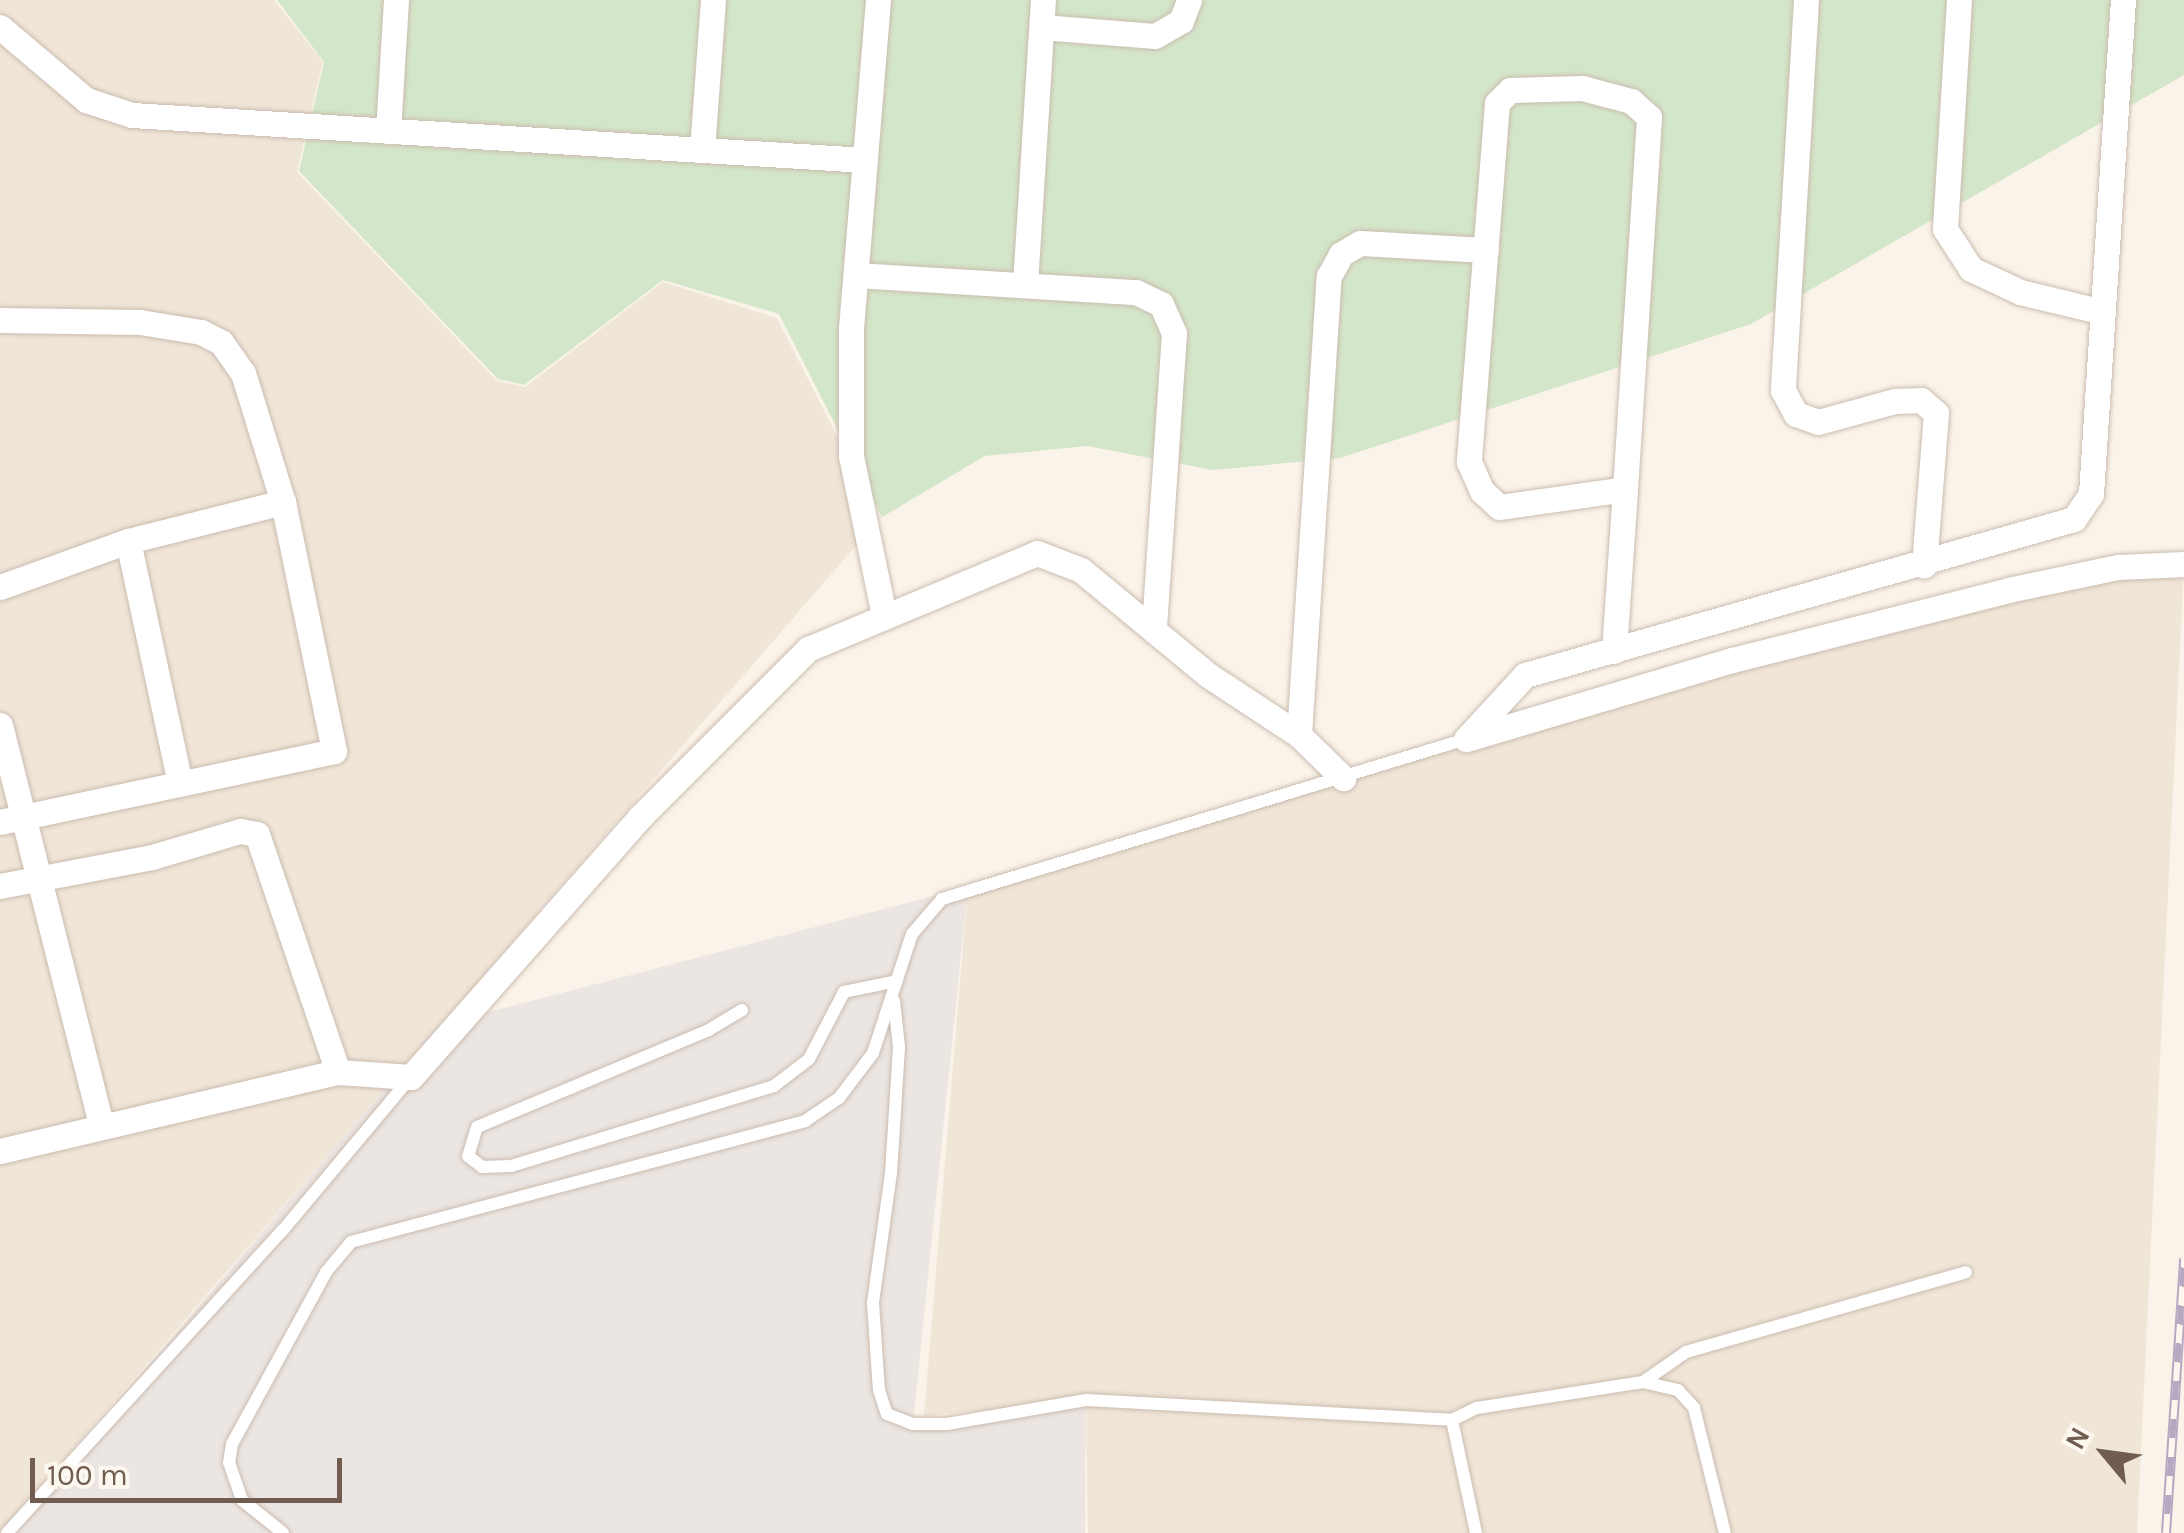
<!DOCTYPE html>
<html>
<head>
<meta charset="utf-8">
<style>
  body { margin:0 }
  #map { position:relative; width:2184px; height:1533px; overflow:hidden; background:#faf3e9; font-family:Karla,sans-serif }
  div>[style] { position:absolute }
  .residential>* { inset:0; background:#f0e6d8 }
  .industrial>* { inset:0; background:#ebe6e2 }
  .green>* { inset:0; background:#d4e6c9 }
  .roads { filter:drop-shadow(0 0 2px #cbbcb0) drop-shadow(0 0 2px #cbbcb0) }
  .lane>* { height:12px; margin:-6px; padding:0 6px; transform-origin:6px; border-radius:6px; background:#fff }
  .street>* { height:25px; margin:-12.5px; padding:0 12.5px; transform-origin:12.5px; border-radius:12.5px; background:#fff }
  .rail>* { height:10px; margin-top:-5px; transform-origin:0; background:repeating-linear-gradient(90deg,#fdf8ef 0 19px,#b7a8c2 0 38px); box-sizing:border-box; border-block:2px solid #b7a8c2 }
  span { translate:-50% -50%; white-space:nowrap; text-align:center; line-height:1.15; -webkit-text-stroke:9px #fdf8ef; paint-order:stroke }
  .north { position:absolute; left:2054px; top:1403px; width:100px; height:100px; -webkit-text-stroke:8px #fdf8ef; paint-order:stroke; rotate:299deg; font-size:28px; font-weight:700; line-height:40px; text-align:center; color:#715c50 }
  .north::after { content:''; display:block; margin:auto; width:35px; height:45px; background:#715c50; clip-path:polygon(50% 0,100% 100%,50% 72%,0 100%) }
  .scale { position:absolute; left:30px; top:1458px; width:312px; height:45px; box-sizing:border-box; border:5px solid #715c50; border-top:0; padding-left:12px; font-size:30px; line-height:35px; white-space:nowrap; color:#715c50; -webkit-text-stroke:8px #fdf8ef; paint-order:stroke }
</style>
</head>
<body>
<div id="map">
  <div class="residential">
    <i style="clip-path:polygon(0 0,274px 0,323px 62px,297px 172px,497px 381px,525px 387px,663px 282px,777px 318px,879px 519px,0 1533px)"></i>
    <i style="clip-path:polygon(2184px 564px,2137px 1533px,1088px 1533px,1086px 1400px,924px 1416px,968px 887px,2008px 590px)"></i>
  </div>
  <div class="industrial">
    <i style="clip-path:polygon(968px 887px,913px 1423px,1086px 1400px,1085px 1533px,5px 1533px,439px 1025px)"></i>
  </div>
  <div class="green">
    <i style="clip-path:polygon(277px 0,2184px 0,2184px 75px,1751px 324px,1340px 458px,1213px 470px,1087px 446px,985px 456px,882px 517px,779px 314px,663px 280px,524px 385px,498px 379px,299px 171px,324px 62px)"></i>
  </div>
  <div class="roads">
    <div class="lane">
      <i style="left:894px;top:1001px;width:46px;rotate:83.8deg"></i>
      <i style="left:899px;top:1047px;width:126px;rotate:93.6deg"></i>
      <i style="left:891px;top:1173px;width:131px;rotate:97.9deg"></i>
      <i style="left:873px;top:1303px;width:87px;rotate:86.1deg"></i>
      <i style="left:879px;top:1390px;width:25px;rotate:72deg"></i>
      <i style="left:887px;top:1414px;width:28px;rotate:21deg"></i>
      <i style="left:913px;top:1424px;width:34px"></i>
      <i style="left:947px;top:1424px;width:141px;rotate:-9.8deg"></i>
      <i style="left:1086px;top:1400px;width:367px;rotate:3.1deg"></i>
      <i style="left:1452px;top:1420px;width:28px;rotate:-26deg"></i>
      <i style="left:1477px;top:1408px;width:168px;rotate:-8.9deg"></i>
      <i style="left:1643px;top:1382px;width:36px;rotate:13deg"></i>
      <i style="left:1678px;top:1390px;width:24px;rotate:48deg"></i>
      <i style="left:1694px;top:1408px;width:129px;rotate:76.1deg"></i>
      <i style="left:742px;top:1010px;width:39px;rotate:149deg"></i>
      <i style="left:709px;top:1030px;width:251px;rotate:157.3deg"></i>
      <i style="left:477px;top:1127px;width:30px;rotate:107deg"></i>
      <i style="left:468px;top:1156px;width:18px;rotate:38deg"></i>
      <i style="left:482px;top:1167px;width:29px;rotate:-2deg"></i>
      <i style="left:511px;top:1166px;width:275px;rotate:-16.9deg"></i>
      <i style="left:774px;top:1086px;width:44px;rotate:-37.6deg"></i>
      <i style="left:809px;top:1059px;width:76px;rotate:-62.4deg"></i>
      <i style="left:844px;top:992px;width:54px;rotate:-11.7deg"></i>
      <i style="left:1643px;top:1382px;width:52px;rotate:-34.9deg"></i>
      <i style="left:1686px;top:1352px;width:291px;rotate:-15.9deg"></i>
      <i style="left:1452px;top:1420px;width:116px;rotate:78deg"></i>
      <i style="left:7px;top:1533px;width:410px;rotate:-47.7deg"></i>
      <i style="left:283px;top:1230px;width:198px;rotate:-50.1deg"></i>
      <i style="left:283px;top:1533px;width:53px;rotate:-141.2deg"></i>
      <i style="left:242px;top:1500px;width:39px;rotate:-109deg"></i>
      <i style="left:229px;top:1463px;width:19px;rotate:-81deg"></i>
      <i style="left:232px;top:1444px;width:196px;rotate:-61.3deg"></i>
      <i style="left:326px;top:1272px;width:39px;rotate:-50deg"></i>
      <i style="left:351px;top:1242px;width:470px;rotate:-14.9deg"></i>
      <i style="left:805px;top:1121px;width:41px;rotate:-34.1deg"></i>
      <i style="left:839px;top:1098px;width:56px;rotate:-52.9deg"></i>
      <i style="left:873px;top:1053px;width:125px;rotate:-71.9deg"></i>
      <i style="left:912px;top:934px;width:46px;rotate:-49.4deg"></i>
      <i style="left:942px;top:899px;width:548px;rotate:-16.98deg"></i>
    </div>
    <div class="street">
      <i style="left:878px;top:0;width:330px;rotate:94.7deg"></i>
      <i style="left:851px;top:329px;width:127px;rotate:90deg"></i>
      <i style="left:851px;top:456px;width:162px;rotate:78.3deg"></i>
      <i style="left:1806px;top:0;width:391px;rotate:93.4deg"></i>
      <i style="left:1783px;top:390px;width:27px;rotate:62deg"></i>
      <i style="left:1796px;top:414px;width:23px;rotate:20deg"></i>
      <i style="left:1818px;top:422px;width:80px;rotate:-15.3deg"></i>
      <i style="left:1895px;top:401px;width:26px;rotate:-2deg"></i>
      <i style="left:1921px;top:400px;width:20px;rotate:41deg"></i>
      <i style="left:1936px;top:413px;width:153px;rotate:94.5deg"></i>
      <i style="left:1959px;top:0;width:229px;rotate:93.5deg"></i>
      <i style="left:1945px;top:229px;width:48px;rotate:57deg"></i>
      <i style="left:1971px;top:269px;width:54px;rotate:25.1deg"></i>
      <i style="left:2020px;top:292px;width:85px;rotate:13.5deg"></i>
      <i style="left:0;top:27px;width:113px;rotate:40.3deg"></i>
      <i style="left:86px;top:100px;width:48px;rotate:18.1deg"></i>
      <i style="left:132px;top:115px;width:734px;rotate:3.51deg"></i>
      <i style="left:1042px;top:27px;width:113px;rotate:4.6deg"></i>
      <i style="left:1155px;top:36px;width:30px;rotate:-30deg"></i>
      <i style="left:1181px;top:21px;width:22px;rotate:-69deg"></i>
      <i style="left:388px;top:131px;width:131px;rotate:-86.5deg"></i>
      <i style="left:702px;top:150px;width:150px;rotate:-85.8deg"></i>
      <i style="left:856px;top:275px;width:281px;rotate:3.5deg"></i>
      <i style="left:1136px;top:292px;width:28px;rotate:26deg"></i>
      <i style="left:1161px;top:304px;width:32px;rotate:66deg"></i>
      <i style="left:1174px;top:333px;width:298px;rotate:93.9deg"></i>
      <i style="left:1025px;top:285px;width:286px;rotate:-86.4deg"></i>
      <i style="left:0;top:320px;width:140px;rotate:0.8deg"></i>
      <i style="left:140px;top:322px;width:62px;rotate:9.3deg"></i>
      <i style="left:201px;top:332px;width:22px;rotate:27deg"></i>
      <i style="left:221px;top:342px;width:38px;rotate:55deg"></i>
      <i style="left:243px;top:373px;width:135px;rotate:72.8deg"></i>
      <i style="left:283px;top:502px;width:254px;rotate:78.4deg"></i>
      <i style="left:334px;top:751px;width:341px;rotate:168deg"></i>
      <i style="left:128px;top:541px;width:248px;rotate:77.9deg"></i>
      <i style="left:0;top:587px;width:136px;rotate:-19.8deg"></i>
      <i style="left:128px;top:541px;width:160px;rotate:-14.1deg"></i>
      <i style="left:1614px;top:651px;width:162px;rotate:-86.1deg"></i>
      <i style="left:1625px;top:489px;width:373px;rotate:-86.3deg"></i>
      <i style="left:1649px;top:117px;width:24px;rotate:-138deg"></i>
      <i style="left:1631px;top:101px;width:51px;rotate:-165.1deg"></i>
      <i style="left:1582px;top:88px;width:72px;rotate:178.4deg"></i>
      <i style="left:1510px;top:90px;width:18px;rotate:135deg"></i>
      <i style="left:1497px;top:103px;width:360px;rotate:94.5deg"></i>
      <i style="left:1469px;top:462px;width:32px;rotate:66deg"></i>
      <i style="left:1482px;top:491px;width:23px;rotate:43deg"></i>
      <i style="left:1499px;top:507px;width:127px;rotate:-8.1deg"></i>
      <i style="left:0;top:725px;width:413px;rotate:75.8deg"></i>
      <i style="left:1299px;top:735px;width:460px;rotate:-86.3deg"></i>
      <i style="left:1329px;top:276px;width:25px;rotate:-61deg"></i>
      <i style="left:1341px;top:254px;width:22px;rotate:-30deg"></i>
      <i style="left:1360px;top:243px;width:126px;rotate:3.2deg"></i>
      <i style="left:1466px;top:739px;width:87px;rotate:-47.3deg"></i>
      <i style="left:1525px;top:675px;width:571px;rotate:-15.86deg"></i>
      <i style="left:2074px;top:519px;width:30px;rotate:-56deg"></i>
      <i style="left:2091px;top:494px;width:495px;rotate:-86.3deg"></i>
      <i style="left:1467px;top:739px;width:277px;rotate:-16.6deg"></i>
      <i style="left:1732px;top:660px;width:285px;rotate:-14.2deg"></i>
      <i style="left:2008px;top:590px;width:112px;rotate:-11.8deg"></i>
      <i style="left:2118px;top:567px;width:66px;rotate:-2.6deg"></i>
      <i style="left:0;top:886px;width:155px;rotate:-10.8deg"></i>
      <i style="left:152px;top:857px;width:92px;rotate:-16.5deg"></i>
      <i style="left:240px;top:831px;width:17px;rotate:10deg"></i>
      <i style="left:257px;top:834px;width:251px;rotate:71.2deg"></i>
      <i style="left:0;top:1151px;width:347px;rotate:-13.2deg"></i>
      <i style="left:338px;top:1072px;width:73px;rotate:3.9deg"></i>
      <i style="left:411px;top:1077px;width:346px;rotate:-48.6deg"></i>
      <i style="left:640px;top:817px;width:238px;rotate:-45deg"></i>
      <i style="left:808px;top:649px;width:248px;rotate:-22.7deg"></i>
      <i style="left:1037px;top:553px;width:47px;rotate:21.1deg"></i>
      <i style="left:1081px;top:570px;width:165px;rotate:39.6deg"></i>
      <i style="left:1208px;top:675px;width:109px;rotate:33.4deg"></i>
      <i style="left:1299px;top:735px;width:62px;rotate:44.3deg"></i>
    </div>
  </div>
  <div class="rail">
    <i style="left:2166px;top:1533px;width:275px;rotate:-86.2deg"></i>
  </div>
  <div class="north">N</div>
  <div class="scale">100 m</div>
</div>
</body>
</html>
